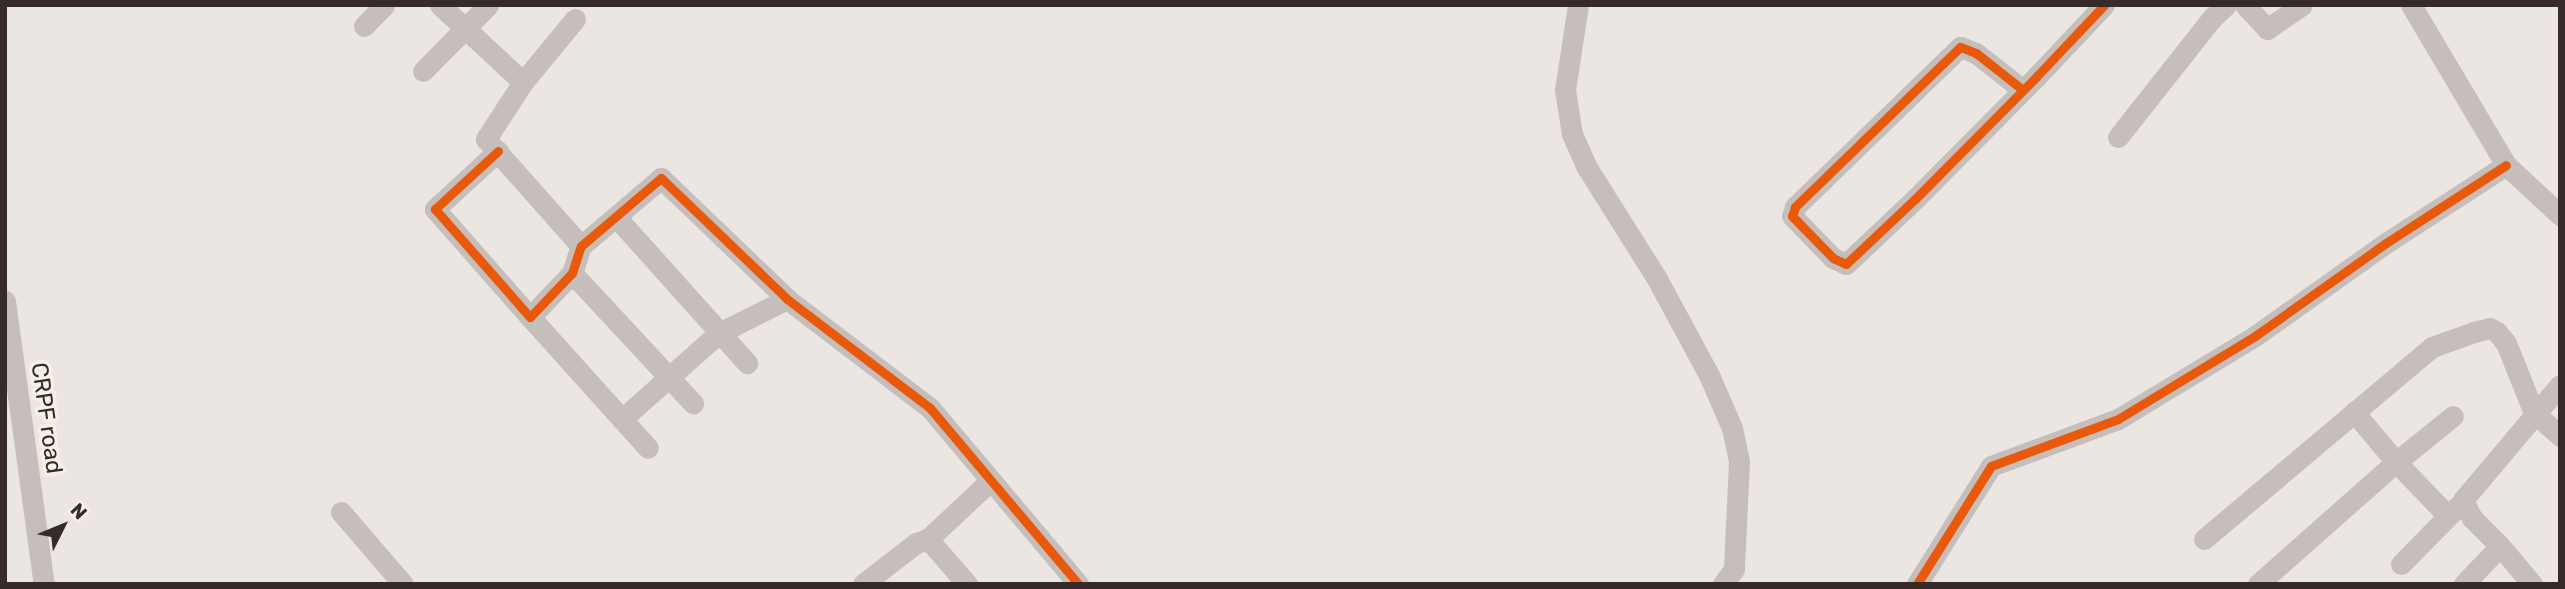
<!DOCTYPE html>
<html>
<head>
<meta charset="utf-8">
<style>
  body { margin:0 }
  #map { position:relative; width:2565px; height:589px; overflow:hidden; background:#ece6e2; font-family:Rubik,sans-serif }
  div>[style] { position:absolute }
  .minor>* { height:21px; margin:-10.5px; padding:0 10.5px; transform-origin:10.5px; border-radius:10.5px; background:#c6beba }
  .cycleway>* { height:9px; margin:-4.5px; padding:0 4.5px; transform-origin:4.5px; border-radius:4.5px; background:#e8590c }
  span { translate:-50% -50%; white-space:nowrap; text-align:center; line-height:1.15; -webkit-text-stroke:7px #f9efe9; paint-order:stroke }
  .street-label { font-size:23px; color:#362b29 }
  .frame { position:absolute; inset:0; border:7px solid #362b29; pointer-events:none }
  .north { position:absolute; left:28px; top:491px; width:70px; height:70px; -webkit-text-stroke:5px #f9efe9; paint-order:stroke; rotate:47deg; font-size:19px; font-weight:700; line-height:28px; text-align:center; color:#362b29 }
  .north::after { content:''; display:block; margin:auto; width:24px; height:32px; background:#362b29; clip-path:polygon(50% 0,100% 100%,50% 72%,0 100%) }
</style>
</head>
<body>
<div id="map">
  <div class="minor">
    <i style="left:440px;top:5px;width:113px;rotate:42.9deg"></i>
    <i style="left:1578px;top:5px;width:86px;rotate:98.7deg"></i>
    <i style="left:1565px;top:90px;width:45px;rotate:81deg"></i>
    <i style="left:1572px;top:134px;width:35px;rotate:66deg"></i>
    <i style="left:1586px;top:166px;width:131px;rotate:57.8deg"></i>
    <i style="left:1656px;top:277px;width:111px;rotate:61.6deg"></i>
    <i style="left:1709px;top:375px;width:58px;rotate:66.5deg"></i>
    <i style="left:1732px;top:428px;width:34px;rotate:78deg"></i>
    <i style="left:1739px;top:461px;width:108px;rotate:92.7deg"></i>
    <i style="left:1734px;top:569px;width:19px;rotate:126deg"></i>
    <i style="left:2245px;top:5px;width:33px;rotate:47deg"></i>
    <i style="left:2267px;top:29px;width:42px;rotate:-34.4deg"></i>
    <i style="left:2411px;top:5px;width:186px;rotate:59.3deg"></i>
    <i style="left:2506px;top:165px;width:74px;rotate:42.8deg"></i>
    <i style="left:575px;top:19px;width:82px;rotate:129.5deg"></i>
    <i style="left:523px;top:82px;width:68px;rotate:123deg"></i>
    <i style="left:486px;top:139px;width:143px;rotate:48.4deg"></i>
    <i style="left:364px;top:26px;width:29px;rotate:-46deg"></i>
    <i style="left:423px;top:71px;width:93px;rotate:-45.4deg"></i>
    <i style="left:2023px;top:90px;width:60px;rotate:-141.8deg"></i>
    <i style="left:1976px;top:53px;width:17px;rotate:-159deg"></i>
    <i style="left:1960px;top:47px;width:230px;rotate:135.9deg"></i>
    <i style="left:1795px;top:207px;width:9px;rotate:108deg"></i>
    <i style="left:1792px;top:216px;width:59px;rotate:45.7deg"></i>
    <i style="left:1833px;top:258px;width:14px;rotate:25deg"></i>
    <i style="left:1846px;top:264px;width:95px;rotate:-43.3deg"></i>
    <i style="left:1915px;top:199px;width:172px;rotate:-45.2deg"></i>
    <i style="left:2036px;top:77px;width:99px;rotate:-46.6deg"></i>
    <i style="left:2118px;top:137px;width:152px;rotate:-51.7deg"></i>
    <i style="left:2212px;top:18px;width:19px;rotate:-43deg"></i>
    <i style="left:498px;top:151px;width:86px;rotate:137.4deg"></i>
    <i style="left:435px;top:209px;width:144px;rotate:48.7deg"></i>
    <i style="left:530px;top:317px;width:61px;rotate:-46.3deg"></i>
    <i style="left:572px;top:273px;width:28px;rotate:-72deg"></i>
    <i style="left:581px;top:246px;width:105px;rotate:-40.4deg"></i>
    <i style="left:661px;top:178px;width:175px;rotate:43.8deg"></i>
    <i style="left:787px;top:299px;width:180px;rotate:37.3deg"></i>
    <i style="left:930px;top:408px;width:230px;rotate:49.9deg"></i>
    <i style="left:617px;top:218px;width:195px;rotate:48.1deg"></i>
    <i style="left:572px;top:273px;width:178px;rotate:47.1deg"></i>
    <i style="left:5px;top:301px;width:286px;rotate:82.2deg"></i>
    <i style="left:530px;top:317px;width:176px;rotate:48deg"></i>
    <i style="left:2354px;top:412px;width:65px;rotate:50deg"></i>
    <i style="left:2396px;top:462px;width:73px;rotate:-38.9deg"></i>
    <i style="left:622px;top:419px;width:130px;rotate:-41.6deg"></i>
    <i style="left:719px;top:333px;width:76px;rotate:-26.6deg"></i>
    <i style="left:341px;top:512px;width:95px;rotate:49.3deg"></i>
    <i style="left:928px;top:539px;width:60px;rotate:49.1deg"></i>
    <i style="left:2204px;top:539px;width:298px;rotate:-40.1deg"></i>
    <i style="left:2432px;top:347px;width:45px;rotate:-19.7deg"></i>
    <i style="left:2474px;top:332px;width:16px;rotate:-14deg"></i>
    <i style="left:2490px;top:328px;width:8px;rotate:30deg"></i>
    <i style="left:2497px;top:332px;width:14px;rotate:51deg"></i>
    <i style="left:2506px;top:343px;width:75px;rotate:68.2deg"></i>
    <i style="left:2534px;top:413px;width:35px;rotate:41deg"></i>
    <i style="left:2500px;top:546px;width:50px;rotate:49.9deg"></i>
    <i style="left:2401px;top:564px;width:80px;rotate:-45.5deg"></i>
    <i style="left:863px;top:584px;width:67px;rotate:-37.7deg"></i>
    <i style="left:916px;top:543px;width:13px;rotate:-18deg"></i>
    <i style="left:928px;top:539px;width:86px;rotate:-43.1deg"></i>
    <i style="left:1917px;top:584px;width:139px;rotate:-57.9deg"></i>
    <i style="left:1991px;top:466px;width:135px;rotate:-20.3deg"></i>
    <i style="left:2118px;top:419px;width:160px;rotate:-31.2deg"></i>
    <i style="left:2255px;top:336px;width:161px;rotate:-35.4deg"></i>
    <i style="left:2386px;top:243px;width:143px;rotate:-33deg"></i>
    <i style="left:2258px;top:584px;width:184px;rotate:-41.5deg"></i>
    <i style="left:2396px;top:462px;width:75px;rotate:46.1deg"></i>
    <i style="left:2464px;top:584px;width:52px;rotate:-46.5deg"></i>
    <i style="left:2500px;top:546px;width:40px;rotate:-135deg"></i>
    <i style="left:2472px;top:518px;width:20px;rotate:-117deg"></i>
    <i style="left:2463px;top:500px;width:150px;rotate:-49.9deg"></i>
  </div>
  <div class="cycleway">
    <i style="left:2023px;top:90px;width:60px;rotate:-141.8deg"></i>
    <i style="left:1976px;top:53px;width:17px;rotate:-159deg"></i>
    <i style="left:1960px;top:47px;width:230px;rotate:135.9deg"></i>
    <i style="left:1795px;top:207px;width:9px;rotate:108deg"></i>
    <i style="left:1792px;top:216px;width:59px;rotate:45.7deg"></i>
    <i style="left:1833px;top:258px;width:14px;rotate:25deg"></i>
    <i style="left:1846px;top:264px;width:95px;rotate:-43.3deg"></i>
    <i style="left:1915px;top:199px;width:172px;rotate:-45.2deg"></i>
    <i style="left:2036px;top:77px;width:99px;rotate:-46.6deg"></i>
    <i style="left:498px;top:151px;width:86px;rotate:137.4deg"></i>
    <i style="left:435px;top:209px;width:144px;rotate:48.7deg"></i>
    <i style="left:530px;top:317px;width:61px;rotate:-46.3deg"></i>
    <i style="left:572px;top:273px;width:28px;rotate:-72deg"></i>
    <i style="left:581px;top:246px;width:105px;rotate:-40.4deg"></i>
    <i style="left:661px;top:178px;width:175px;rotate:43.8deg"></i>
    <i style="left:787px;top:299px;width:180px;rotate:37.3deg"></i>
    <i style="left:930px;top:408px;width:230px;rotate:49.9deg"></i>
    <i style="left:1917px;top:584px;width:139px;rotate:-57.9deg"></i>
    <i style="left:1991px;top:466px;width:135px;rotate:-20.3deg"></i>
    <i style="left:2118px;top:419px;width:160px;rotate:-31.2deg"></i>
    <i style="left:2255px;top:336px;width:161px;rotate:-35.4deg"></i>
    <i style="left:2386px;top:243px;width:143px;rotate:-33deg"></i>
  </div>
  <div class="street-label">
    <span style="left:47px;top:418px;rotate:82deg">CRPF road</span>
  </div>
  <div class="frame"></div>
  <div class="north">N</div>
</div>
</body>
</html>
